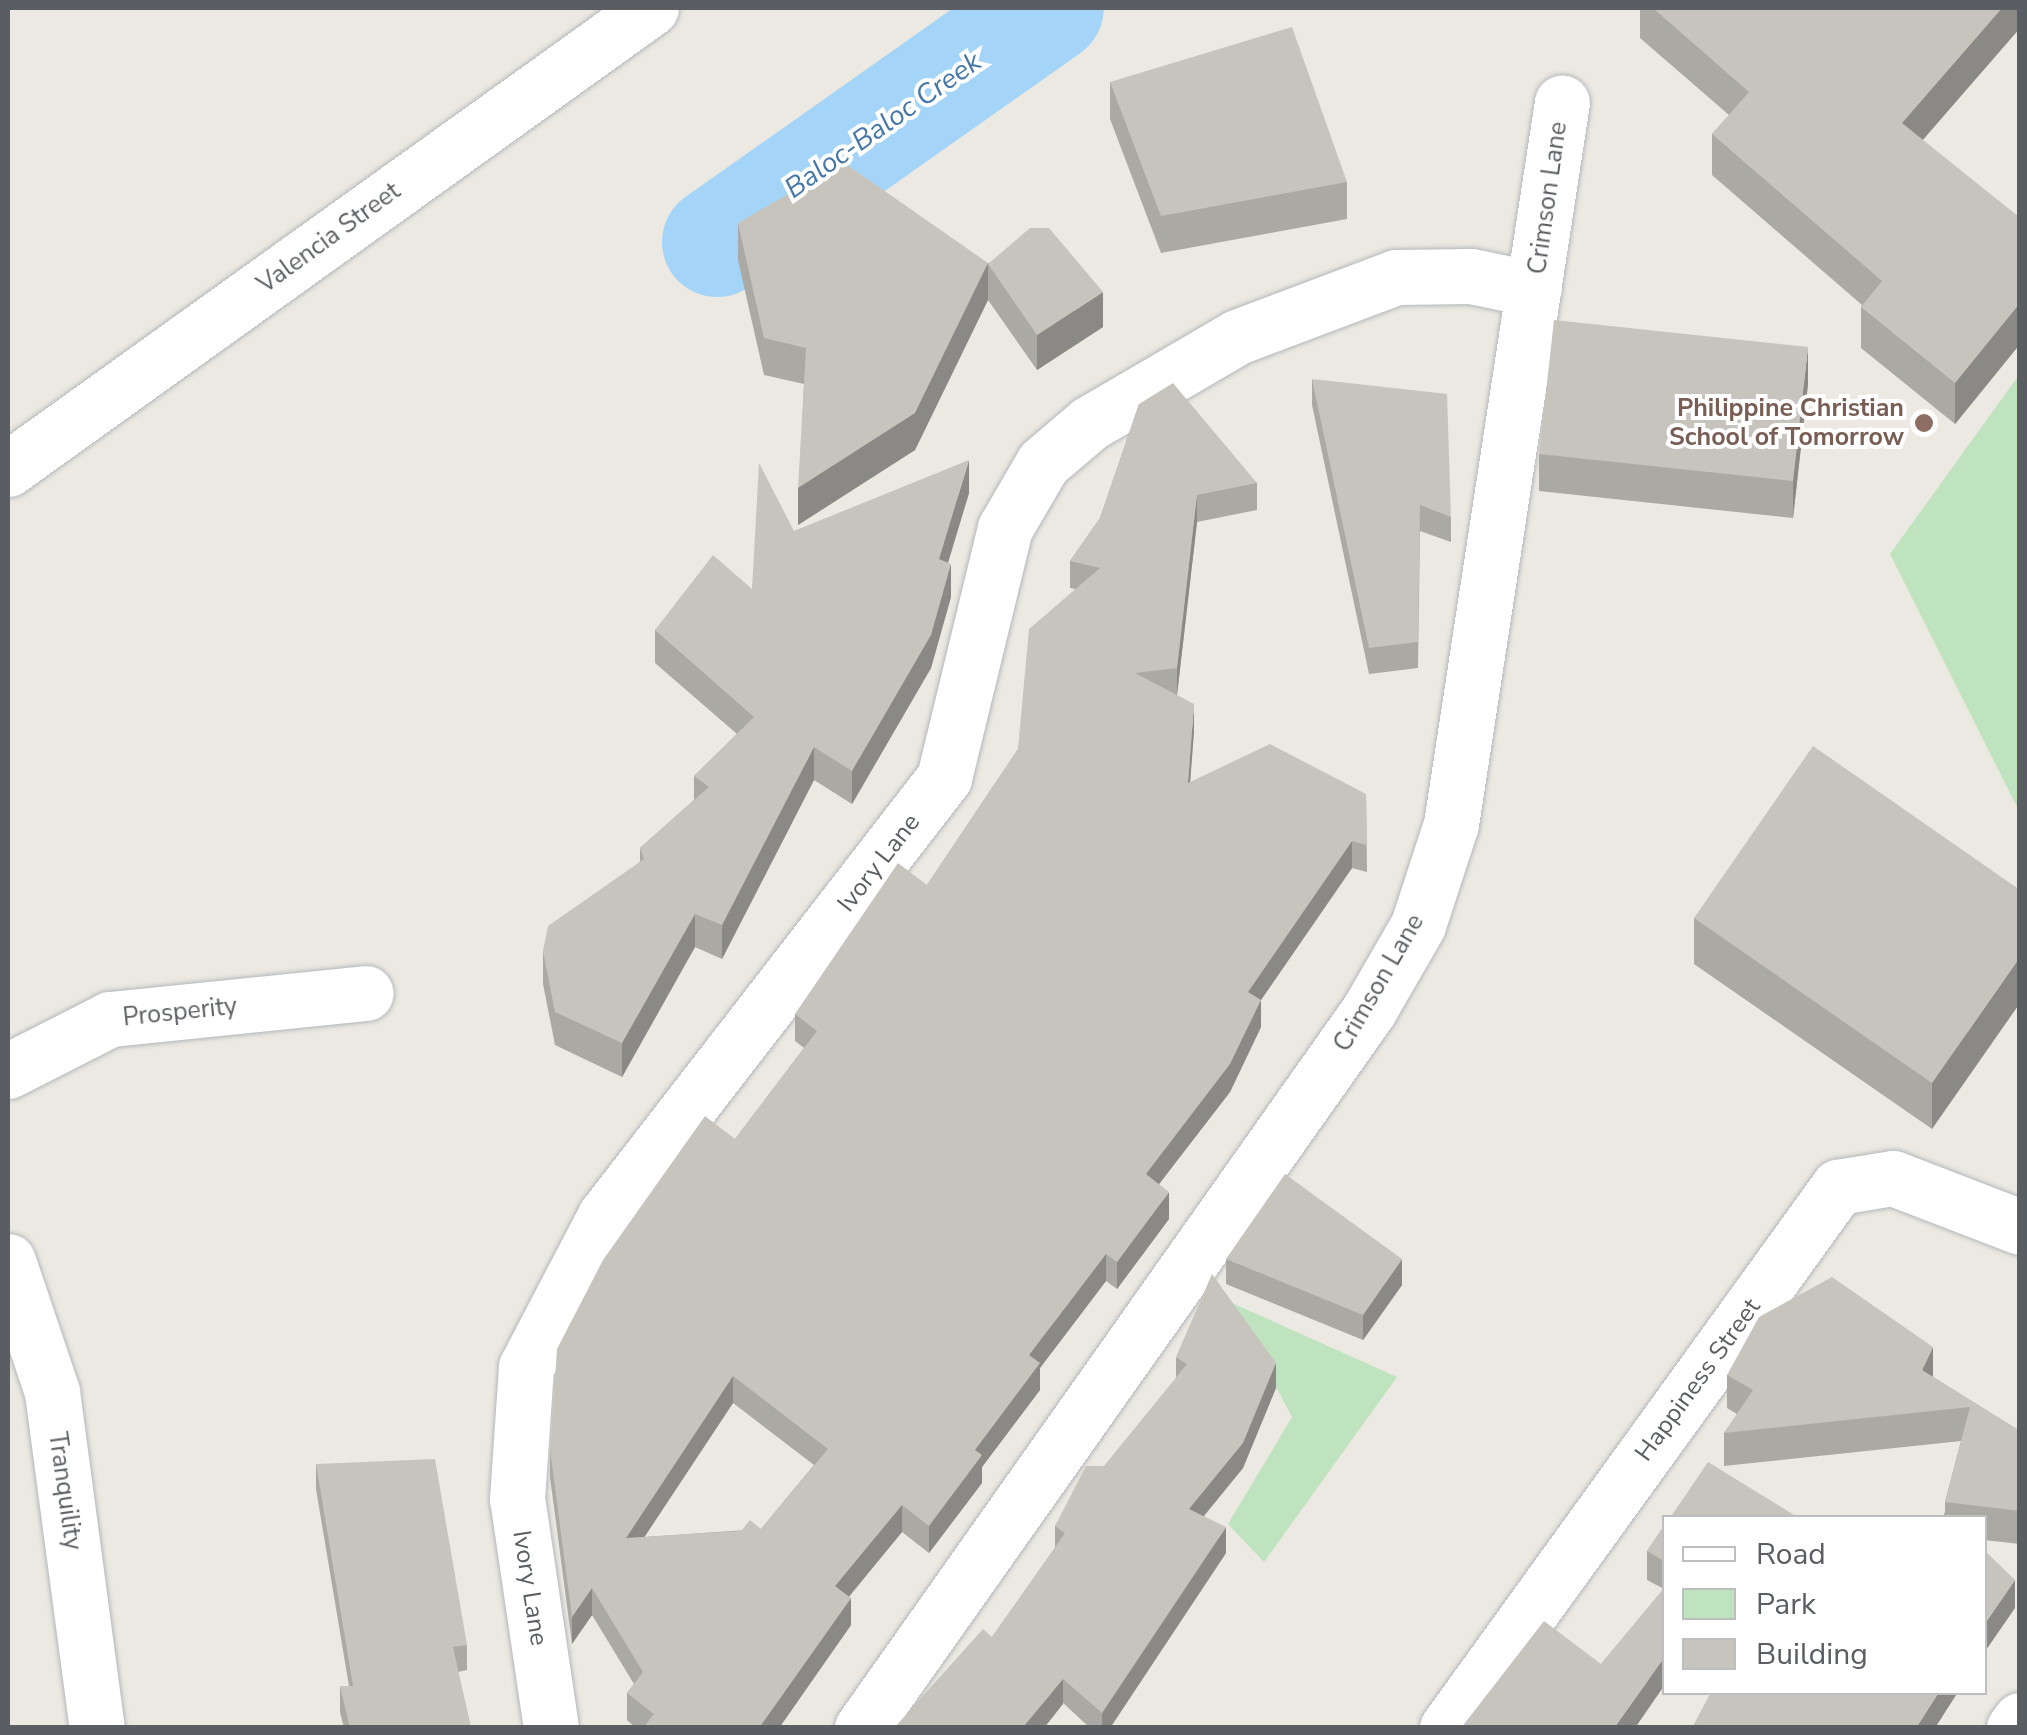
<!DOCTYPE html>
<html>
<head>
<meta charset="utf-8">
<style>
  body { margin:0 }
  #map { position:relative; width:2027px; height:1735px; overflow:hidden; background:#ebe9e1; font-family:"Nunito Sans",sans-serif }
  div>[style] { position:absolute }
  .green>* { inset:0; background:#bfe2bf }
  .river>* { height:110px; margin:-55px; padding:0 55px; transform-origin:55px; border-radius:55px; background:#a4d5f8 }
  .roads { filter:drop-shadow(0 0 2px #b4b7bb) drop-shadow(0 0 2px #b4b7bb) }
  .street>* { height:55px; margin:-27.5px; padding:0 27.5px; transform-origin:27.5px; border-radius:27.5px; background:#fff }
  .wall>* { inset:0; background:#aba9a3 }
  .shaded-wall>* { inset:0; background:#8b8985 }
  .building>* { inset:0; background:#c7c4be }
  .dots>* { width:28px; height:28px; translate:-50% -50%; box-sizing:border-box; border:5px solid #fff; border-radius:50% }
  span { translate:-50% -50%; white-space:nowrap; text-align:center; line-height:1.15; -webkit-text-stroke:8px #fff; paint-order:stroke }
  .street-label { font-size:25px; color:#5a5d61 }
  .education-label { font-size:25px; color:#785e54; font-weight:700 }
  .right { translate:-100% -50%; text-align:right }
  .water-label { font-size:28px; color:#4476a8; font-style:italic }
  .frame { position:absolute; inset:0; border:10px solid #5a5d61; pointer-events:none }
  .legend { position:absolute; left:1662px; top:1515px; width:325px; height:180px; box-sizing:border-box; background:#fff; border:2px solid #bdbec0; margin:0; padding:12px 18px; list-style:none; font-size:30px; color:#5a5d61 }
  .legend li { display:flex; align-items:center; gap:20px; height:50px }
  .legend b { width:50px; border:2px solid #bdbec0 }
</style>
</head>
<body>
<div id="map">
  <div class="green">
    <i style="clip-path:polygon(2019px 375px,2019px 811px,1890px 554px)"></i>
    <i style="clip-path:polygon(1232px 1303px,1397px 1377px,1264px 1562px,1228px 1524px,1292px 1417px)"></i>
  </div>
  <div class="river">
    <i style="left:717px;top:242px;width:406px;rotate:-35.2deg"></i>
  </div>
  <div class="roads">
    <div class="street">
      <i style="left:8px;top:469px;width:791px;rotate:-35.64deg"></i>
      <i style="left:8px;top:1071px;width:114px;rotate:-27deg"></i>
      <i style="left:110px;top:1019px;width:257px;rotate:-5.8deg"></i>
      <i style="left:8px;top:1261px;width:138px;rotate:71.4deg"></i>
      <i style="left:52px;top:1392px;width:339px;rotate:82.4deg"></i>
      <i style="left:551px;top:1728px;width:232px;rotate:-98.4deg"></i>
      <i style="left:517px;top:1499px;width:132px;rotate:-86.1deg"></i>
      <i style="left:526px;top:1367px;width:170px;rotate:-62.4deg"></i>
      <i style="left:605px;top:1216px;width:554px;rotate:-52.26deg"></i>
      <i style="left:944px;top:778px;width:257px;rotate:-76.3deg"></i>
      <i style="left:1005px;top:528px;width:75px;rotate:-59.7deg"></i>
      <i style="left:1043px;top:463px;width:62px;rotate:-40.4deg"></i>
      <i style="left:1090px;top:423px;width:170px;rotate:-30.3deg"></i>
      <i style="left:1237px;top:337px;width:170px;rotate:-20.7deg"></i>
      <i style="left:1396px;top:277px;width:75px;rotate:-0.8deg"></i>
      <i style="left:1471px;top:276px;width:64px;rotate:11.7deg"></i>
      <i style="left:862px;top:1728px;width:879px;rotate:-54.77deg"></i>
      <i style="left:1369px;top:1010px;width:98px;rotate:-60deg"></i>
      <i style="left:1418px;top:925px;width:106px;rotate:-71.9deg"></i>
      <i style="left:1451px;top:824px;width:730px;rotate:-81.26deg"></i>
      <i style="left:1447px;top:1728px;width:668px;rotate:-54.14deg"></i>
      <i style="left:1838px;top:1187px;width:56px;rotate:-9.3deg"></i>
      <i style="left:1893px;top:1178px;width:136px;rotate:21.1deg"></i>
      <i style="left:2014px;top:1728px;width:10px;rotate:-53deg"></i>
    </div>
  </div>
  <div class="wall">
    <i style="clip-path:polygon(1640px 8px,2020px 8px,2020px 28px,1922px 140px,2020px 218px,2020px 344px,1955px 424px,1861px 348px,1861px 307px,1862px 305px,1712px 175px,1712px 134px,1729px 115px,1640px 38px)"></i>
    <i style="clip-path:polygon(1110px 82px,1347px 182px,1347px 219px,1161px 253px,1110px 119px)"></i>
    <i style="clip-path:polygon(738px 223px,988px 263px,1103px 327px,1037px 370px,988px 300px,915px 450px,798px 525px,804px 384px,764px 375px,738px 260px)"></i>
    <i style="clip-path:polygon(1312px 379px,1451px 517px,1451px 542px,1420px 531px,1418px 668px,1369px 674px,1312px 405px)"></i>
    <i style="clip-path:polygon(1808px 384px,1793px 518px,1539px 491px,1539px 454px)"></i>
    <i style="clip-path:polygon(evenodd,1139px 404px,1257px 483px,1257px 510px,1197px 522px,1177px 695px,1194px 731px,1190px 782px,1366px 794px,1367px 872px,1352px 868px,1261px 1000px,1261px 1027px,1230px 1092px,1159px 1184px,1169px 1219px,1117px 1289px,1106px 1281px,1040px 1368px,1040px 1390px,982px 1467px,982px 1483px,929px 1553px,902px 1532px,849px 1597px,851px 1625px,779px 1728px,636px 1728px,627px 1720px,627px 1693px,634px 1684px,592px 1615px,572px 1644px,550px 1477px,550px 1450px,735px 1139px,804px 1048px,795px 1041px,795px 1014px,927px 885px,1018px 749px,1075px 589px,1070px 588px,1070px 561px,1100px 518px,1139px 404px,733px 1403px,814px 1465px,761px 1529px,644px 1537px,733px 1403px)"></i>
    <i style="clip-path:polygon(969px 493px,948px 563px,951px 597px,931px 668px,852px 804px,814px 780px,722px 959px,695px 947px,622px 1077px,555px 1045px,543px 984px,543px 951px,640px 862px,640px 848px,694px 800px,694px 776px,737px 734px,655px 663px,655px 630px,752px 589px,794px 531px)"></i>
    <i style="clip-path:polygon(2020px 890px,1932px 1129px,1694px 964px,1694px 918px)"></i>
    <i style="clip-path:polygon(1226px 1259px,1402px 1285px,1363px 1340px,1226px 1284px)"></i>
    <i style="clip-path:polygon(1176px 1357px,1276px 1388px,1243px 1468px,1204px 1516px,1226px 1553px,1110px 1728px,1090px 1728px,992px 1637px,1055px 1548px,1055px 1526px,1176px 1379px)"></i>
    <i style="clip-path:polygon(1727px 1375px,1933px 1377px,2020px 1431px,2020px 1544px,1984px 1540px,1984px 1518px,1942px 1518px,1945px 1512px,1945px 1502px,1961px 1441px,1724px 1466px,1724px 1433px,1737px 1414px,1727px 1408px)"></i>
    <i style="clip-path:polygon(316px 1464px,467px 1645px,467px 1670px,458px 1672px,471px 1728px,344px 1728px,340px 1712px,340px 1686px,349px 1686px,316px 1489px)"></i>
    <i style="clip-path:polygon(1664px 1526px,1664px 1686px,1601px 1664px,1664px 1589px,1647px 1580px,1647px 1551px)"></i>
  </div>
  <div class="shaded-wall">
    <i style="clip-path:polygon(2002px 8px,2020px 8px,2020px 28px,1902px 164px,1902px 123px)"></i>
    <i style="clip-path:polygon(988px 263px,988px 300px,915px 450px,798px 525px,798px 488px)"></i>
    <i style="clip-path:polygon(1103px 292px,1103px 327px,1037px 370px,1037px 335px)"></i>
    <i style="clip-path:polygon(2020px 303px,2020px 344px,1955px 424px,1955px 383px)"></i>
    <i style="clip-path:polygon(1808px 347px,1808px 384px,1793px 518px,1793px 481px)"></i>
    <i style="clip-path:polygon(969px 460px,969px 493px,939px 592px,939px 559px)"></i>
    <i style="clip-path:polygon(1197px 495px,1197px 522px,1177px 695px,1177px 668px)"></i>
    <i style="clip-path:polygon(951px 564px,951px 597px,931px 668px,852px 804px,852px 771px)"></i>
    <i style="clip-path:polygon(1194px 704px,1194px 731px,1188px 810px,1188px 783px)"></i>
    <i style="clip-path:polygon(814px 747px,814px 780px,722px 959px,722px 925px)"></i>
    <i style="clip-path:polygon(1352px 841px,1352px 868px,1261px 1000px,1261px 1027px,1230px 1092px,1146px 1201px,1146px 1174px,1248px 992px)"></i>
    <i style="clip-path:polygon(695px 914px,695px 947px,622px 1077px,622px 1043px)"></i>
    <i style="clip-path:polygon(2020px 957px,2020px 1003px,1932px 1129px,1932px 1083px)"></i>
    <i style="clip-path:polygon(1169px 1192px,1169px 1219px,1117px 1289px,1117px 1262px)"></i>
    <i style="clip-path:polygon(1106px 1254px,1106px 1281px,1040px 1368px,1040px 1390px,982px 1467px,982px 1483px,929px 1553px,929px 1526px,1029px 1355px)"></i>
    <i style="clip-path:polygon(1402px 1259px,1402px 1285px,1363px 1340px,1363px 1315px)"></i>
    <i style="clip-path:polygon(1933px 1347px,1933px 1380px,1922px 1370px)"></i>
    <i style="clip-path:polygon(1276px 1363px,1276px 1388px,1243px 1468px,1189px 1534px,1189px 1509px)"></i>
    <i style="clip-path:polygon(733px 1376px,733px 1403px,626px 1565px,626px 1538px)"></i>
    <i style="clip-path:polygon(902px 1505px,902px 1532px,835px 1613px,835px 1586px)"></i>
    <i style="clip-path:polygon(1226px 1527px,1226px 1553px,1110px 1728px,1102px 1728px,1102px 1713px)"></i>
    <i style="clip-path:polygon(2015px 1580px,2015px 1608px,1984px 1653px,1984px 1625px)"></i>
    <i style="clip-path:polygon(592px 1588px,592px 1615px,572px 1644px,572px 1617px)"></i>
    <i style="clip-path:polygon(851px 1598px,851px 1625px,779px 1728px,759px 1728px)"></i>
    <i style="clip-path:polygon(1664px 1658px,1664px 1686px,1635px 1728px,1614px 1728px)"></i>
    <i style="clip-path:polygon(1063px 1679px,1063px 1704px,1044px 1728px,1022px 1728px)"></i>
    <i style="clip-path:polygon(1939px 1692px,1958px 1692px,1935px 1728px,1916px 1728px)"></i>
  </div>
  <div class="building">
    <i style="clip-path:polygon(1653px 8px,2002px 8px,1902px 123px,2020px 218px,2020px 303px,1955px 383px,1861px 307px,1882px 281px,1712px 134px,1749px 92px)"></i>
    <i style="clip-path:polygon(1292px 27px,1347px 182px,1161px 216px,1110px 82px)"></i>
    <i style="clip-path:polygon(843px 162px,988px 263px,915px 413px,798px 488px,806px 348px,764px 338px,738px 223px)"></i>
    <i style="clip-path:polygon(1030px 228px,1049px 228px,1103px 292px,1037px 335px,988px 264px)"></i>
    <i style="clip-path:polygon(1554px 320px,1808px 347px,1793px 481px,1539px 454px)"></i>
    <i style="clip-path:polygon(1312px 379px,1447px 394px,1451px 517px,1420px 505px,1418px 642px,1369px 648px)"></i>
    <i style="clip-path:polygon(evenodd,1173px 383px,1257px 483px,1197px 495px,1177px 668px,1135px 673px,1194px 704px,1188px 783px,1270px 744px,1366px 794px,1367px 845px,1352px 841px,1248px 992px,1261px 1000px,1230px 1064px,1146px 1174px,1169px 1192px,1117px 1262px,1106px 1254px,1029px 1355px,1040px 1363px,975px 1450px,982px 1455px,929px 1526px,902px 1505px,835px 1586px,851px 1598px,759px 1728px,643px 1728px,654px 1714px,627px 1693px,643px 1672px,592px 1588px,572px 1617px,550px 1450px,557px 1349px,603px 1260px,705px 1116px,735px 1139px,817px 1031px,795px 1014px,898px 863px,927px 885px,1018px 749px,1029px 629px,1100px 568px,1070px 561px,1100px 518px,1139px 404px,1173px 383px,733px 1376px,828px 1449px,761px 1529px,750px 1520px,741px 1531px,626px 1538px,733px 1376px)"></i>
    <i style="clip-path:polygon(969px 460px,939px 559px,951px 564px,931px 635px,852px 771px,814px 747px,722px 925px,695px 914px,622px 1043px,555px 1012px,543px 951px,548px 926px,644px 859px,640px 848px,709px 787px,694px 776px,754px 717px,655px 630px,713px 555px,752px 589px,759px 463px,794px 531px)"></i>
    <i style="clip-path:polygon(1813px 746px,2020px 890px,2020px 957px,1932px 1083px,1694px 918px)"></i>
    <i style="clip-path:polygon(1285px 1174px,1402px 1259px,1363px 1315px,1226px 1259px)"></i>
    <i style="clip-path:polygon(1212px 1274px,1276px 1363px,1243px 1443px,1189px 1509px,1226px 1527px,1102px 1713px,1063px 1679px,1022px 1728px,894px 1728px,983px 1629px,992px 1637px,1065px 1533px,1055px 1526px,1086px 1466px,1104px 1466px,1187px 1364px,1176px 1357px)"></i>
    <i style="clip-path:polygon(1832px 1277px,1933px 1347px,1922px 1370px,2020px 1431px,2020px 1511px,1945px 1502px,1970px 1407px,1724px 1433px,1753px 1390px,1727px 1375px,1759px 1317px)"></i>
    <i style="clip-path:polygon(435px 1459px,467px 1645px,453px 1647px,471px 1728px,350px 1728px,340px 1686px,353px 1686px,316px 1464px)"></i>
    <i style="clip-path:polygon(1708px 1462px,1799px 1518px,1670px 1518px)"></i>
    <i style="clip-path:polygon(1664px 1526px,1664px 1561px,1647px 1551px)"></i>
    <i style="clip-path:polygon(1984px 1550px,2015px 1580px,1984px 1625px)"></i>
    <i style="clip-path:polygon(1664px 1588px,1664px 1658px,1614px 1728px,1461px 1728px,1544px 1621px,1601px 1664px)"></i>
    <i style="clip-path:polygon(1711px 1692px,1939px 1692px,1916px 1728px,1692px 1728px)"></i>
  </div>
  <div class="dots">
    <i style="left:1924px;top:423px;background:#8d6e63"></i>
  </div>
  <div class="street-label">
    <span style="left:1548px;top:198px;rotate:-82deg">Crimson Lane</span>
    <span style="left:329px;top:238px;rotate:-36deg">Valencia Street</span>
    <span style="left:879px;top:863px;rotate:-52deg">Ivory Lane</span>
    <span style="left:1379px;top:983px;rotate:-60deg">Crimson Lane</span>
    <span style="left:180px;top:1012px;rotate:-6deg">Prosperity</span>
    <span style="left:1698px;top:1380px;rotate:-54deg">Happiness Street</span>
    <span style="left:65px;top:1491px;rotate:82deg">Tranquility</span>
    <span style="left:530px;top:1588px;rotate:81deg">Ivory Lane</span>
  </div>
  <div class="education-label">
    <span class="right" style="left:1904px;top:423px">Philippine Christian<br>School of Tomorrow</span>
  </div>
  <div class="water-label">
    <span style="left:883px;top:125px;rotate:-35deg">Baloc-Baloc Creek</span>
  </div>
  <div class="frame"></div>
  <ul class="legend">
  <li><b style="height:12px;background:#fff"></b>Road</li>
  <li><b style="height:28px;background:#bfe2bf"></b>Park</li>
  <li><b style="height:28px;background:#c7c4be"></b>Building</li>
  </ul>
</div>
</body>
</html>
